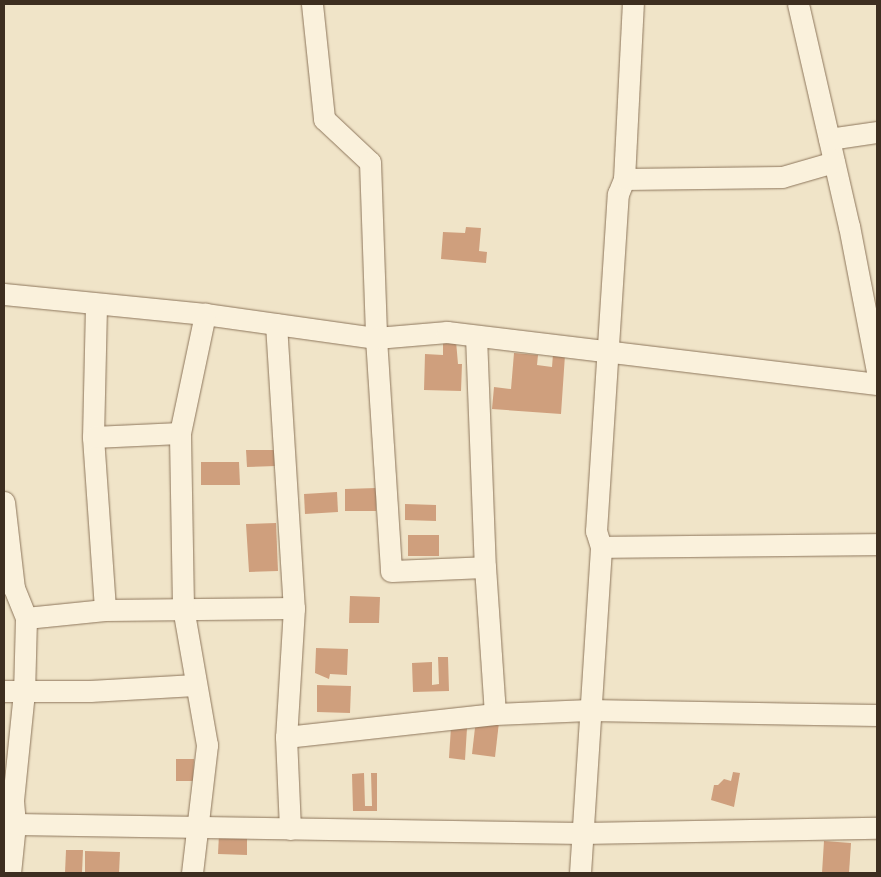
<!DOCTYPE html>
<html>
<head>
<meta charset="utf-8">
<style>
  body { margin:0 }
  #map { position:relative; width:881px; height:877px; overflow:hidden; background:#f0e4c8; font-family:"Times New Roman",serif }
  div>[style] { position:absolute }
  .building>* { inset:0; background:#cf9f7d }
  .roads { filter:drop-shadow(0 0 1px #8d765c) drop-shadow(0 0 1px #8d765c) }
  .minor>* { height:21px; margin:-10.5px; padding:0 10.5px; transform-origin:10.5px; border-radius:10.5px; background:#faf1dc }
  span { translate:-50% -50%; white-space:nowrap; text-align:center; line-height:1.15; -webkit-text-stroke:4px #f7eed8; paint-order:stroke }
  .frame { position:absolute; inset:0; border:5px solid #3d2e20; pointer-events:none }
</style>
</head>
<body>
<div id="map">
  <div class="building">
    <i style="clip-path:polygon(466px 227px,481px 228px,479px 251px,487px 252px,486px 263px,441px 259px,443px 232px,465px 233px)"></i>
    <i style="clip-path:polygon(443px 340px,456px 341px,458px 364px,462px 364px,461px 391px,424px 390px,425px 354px,443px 355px)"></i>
    <i style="clip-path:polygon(514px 353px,538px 355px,537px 365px,552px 367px,553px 354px,565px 355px,561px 414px,492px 409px,494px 387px,511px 389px)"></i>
    <i style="clip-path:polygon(246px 450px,276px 450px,276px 466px,247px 467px)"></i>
    <i style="clip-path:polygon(201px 462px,239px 462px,240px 485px,201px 485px)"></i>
    <i style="clip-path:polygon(376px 488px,376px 511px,345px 511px,345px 489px)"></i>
    <i style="clip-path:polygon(337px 492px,338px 512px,305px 514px,304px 494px)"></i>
    <i style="clip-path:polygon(405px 504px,436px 505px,436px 521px,405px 520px)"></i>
    <i style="clip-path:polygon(276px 523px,278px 571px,249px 572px,246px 524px)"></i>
    <i style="clip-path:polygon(408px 535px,439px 535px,439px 556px,408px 556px)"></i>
    <i style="clip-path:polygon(350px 596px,380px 597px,379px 623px,349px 623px)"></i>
    <i style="clip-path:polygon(316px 648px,348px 649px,347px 675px,330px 674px,329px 679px,315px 673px)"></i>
    <i style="clip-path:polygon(438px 657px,448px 657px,449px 691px,413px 692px,412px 663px,432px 662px,432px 685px,439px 684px)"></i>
    <i style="clip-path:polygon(317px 685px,351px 686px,350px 713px,317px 712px)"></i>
    <i style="clip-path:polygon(476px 719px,499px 722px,495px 757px,472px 754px)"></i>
    <i style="clip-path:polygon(451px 727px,467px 728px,465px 760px,449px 758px)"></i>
    <i style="clip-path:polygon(176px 759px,194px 759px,193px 781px,176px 781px)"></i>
    <i style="clip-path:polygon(733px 772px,740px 773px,734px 807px,711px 800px,714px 785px,718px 785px,724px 779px,731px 781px)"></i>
    <i style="clip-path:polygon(364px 773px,365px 806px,372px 806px,371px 773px,377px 773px,377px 811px,353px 811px,352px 774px)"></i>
    <i style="clip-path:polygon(219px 834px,247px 835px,247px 855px,218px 854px)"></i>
    <i style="clip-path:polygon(824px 841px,851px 843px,849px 873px,822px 873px)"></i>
    <i style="clip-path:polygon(66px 850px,83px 850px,82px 873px,65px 873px)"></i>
    <i style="clip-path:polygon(85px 851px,120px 852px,119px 873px,85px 873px)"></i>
  </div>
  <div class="roads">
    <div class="minor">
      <i style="left:312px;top:4px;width:116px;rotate:84deg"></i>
      <i style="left:324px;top:119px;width:63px;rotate:43.1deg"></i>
      <i style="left:370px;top:162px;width:176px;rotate:88deg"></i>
      <i style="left:376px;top:338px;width:233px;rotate:86.3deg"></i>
      <i style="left:391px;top:571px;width:94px;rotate:-2.4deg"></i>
      <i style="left:798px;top:4px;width:228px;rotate:77.1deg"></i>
      <i style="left:849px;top:226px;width:149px;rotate:79.1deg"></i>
      <i style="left:829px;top:139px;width:49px;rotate:-8.3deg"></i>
      <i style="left:624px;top:179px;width:158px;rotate:-0.7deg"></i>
      <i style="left:782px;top:177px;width:54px;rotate:-16.1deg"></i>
      <i style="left:4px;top:294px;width:202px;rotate:5.7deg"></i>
      <i style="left:205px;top:314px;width:173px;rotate:8deg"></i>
      <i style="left:376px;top:338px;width:71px;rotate:-4.8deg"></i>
      <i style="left:447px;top:332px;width:433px;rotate:6.9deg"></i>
      <i style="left:96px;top:306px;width:131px;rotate:91.3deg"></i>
      <i style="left:93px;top:437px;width:173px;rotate:86deg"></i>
      <i style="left:276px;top:324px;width:285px;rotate:86.4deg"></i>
      <i style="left:294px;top:608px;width:129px;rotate:93.5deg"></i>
      <i style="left:286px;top:737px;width:92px;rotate:87.5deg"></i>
      <i style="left:476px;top:336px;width:231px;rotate:87.8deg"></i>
      <i style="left:485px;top:567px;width:147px;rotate:86.1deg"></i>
      <i style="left:93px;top:437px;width:87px;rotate:-2.6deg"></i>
      <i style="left:4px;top:502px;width:87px;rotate:83.4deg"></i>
      <i style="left:14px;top:588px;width:32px;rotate:68deg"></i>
      <i style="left:26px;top:618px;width:74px;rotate:91.5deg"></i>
      <i style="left:24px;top:692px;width:110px;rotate:95.8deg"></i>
      <i style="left:13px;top:801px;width:23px;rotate:85deg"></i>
      <i style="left:15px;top:824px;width:49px;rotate:95.8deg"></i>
      <i style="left:601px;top:547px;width:276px;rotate:-0.6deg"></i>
      <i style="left:26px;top:618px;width:79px;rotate:-5.8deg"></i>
      <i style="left:105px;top:610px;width:189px;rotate:-0.6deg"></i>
      <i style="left:4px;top:691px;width:86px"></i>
      <i style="left:90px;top:691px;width:105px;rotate:-3.3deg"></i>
      <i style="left:286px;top:737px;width:210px;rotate:-6.3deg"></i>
      <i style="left:495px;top:714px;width:94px;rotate:-2.4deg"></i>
      <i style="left:589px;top:710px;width:288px;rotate:1deg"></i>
      <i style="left:15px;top:824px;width:567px;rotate:0.91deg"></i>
      <i style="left:582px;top:833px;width:295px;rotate:-1deg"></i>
      <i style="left:192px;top:873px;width:129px;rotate:-83.3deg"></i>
      <i style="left:207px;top:745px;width:140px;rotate:-99.9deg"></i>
      <i style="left:183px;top:607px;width:174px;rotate:-91deg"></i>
      <i style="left:180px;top:433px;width:122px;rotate:-78.1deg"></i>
      <i style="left:580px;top:873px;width:327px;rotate:-86.3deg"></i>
      <i style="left:601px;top:547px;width:17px;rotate:-107deg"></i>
      <i style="left:596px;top:531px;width:338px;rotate:-86.3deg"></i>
      <i style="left:618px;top:194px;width:16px;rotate:-68deg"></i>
      <i style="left:624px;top:179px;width:175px;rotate:-87.1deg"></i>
    </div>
  </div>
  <div class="frame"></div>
</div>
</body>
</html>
